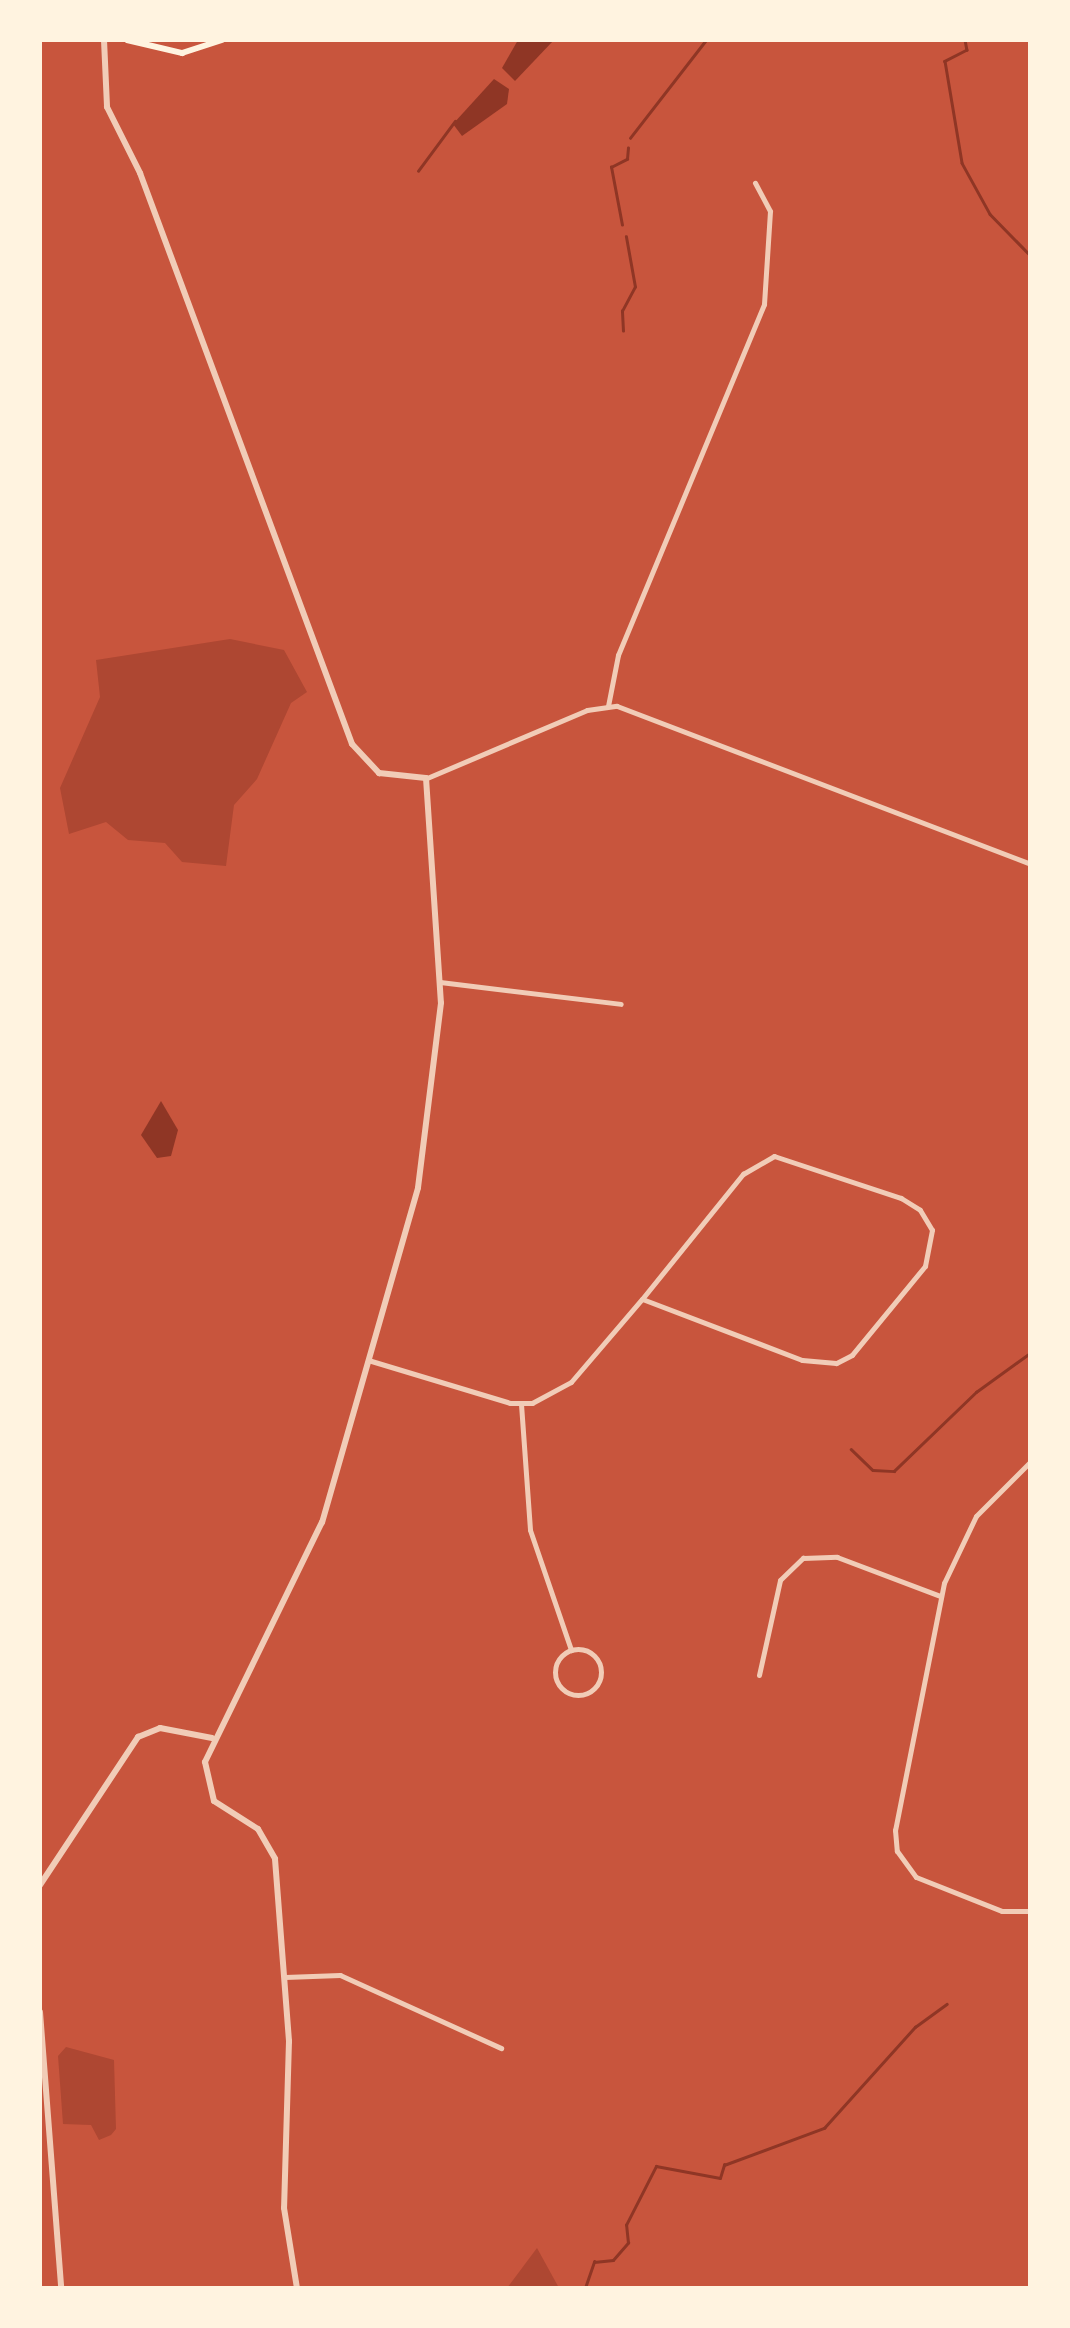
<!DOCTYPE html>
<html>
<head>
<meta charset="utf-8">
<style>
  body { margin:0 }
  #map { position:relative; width:1070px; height:2328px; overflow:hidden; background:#c8553d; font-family:Raleway,sans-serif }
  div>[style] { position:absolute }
  .green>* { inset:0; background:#ae4732 }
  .water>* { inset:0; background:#8f3625 }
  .stream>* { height:2.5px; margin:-1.25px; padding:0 1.25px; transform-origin:1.25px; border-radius:1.25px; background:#8f3625 }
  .minor>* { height:5px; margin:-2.5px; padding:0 2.5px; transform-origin:2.5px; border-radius:2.5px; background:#f1ccb7 }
  .minor>.ring { margin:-2.5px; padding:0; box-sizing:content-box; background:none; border:5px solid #f1ccb7; border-radius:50% }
  .tertiary>* { height:6px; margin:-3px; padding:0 3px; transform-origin:3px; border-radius:3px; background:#f1ccb7 }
  .secondary>* { height:6px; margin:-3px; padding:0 3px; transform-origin:3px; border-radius:3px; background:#fff3e0 }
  span { translate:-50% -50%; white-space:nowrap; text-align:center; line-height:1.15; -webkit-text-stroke:9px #fff3e0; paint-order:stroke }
  .frame { position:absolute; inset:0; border:42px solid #fff3e0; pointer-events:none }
</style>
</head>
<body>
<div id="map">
  <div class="green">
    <i style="clip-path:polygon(230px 639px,284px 650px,307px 692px,291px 703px,257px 779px,234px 805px,226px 866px,182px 862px,165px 843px,128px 840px,106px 822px,69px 834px,60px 788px,100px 697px,96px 660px)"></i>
    <i style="clip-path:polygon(66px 2047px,114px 2060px,116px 2129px,111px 2135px,99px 2140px,91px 2125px,63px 2124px,58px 2056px)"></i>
    <i style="clip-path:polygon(537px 2248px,559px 2288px,507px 2288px)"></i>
  </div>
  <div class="water">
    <i style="clip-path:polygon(518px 40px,553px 41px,515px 81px,502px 68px)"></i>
    <i style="clip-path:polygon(494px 79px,509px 89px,507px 104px,462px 136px,453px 124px)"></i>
    <i style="clip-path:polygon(161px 1101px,178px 1130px,171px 1156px,157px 1158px,141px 1135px)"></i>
  </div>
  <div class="stream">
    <i style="left:965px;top:40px;width:10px;rotate:79deg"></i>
    <i style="left:967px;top:50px;width:25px;rotate:153deg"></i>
    <i style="left:945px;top:61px;width:103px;rotate:80.5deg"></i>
    <i style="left:962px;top:163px;width:58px;rotate:61.2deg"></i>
    <i style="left:990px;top:214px;width:57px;rotate:45.7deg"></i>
    <i style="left:630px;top:138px;width:124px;rotate:-52.2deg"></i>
    <i style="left:418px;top:171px;width:62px;rotate:-53.5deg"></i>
    <i style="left:622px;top:225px;width:59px;rotate:-100.7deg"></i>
    <i style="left:611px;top:167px;width:18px;rotate:-27deg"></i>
    <i style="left:627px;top:159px;width:11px;rotate:-85deg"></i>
    <i style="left:623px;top:331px;width:20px;rotate:-93deg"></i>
    <i style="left:622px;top:311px;width:27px;rotate:-62deg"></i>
    <i style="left:635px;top:287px;width:51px;rotate:-100.2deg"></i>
    <i style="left:851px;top:1449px;width:30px;rotate:44deg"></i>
    <i style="left:873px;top:1470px;width:21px;rotate:3deg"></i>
    <i style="left:894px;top:1471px;width:114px;rotate:-43.9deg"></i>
    <i style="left:976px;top:1392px;width:67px;rotate:-35.8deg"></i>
    <i style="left:585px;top:2288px;width:28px;rotate:-71deg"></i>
    <i style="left:594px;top:2262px;width:19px;rotate:-6deg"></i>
    <i style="left:613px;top:2260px;width:23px;rotate:-49deg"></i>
    <i style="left:628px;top:2243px;width:18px;rotate:-96deg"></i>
    <i style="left:626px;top:2225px;width:66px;rotate:-63deg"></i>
    <i style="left:656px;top:2166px;width:65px;rotate:10.6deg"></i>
    <i style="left:720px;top:2178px;width:14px;rotate:-73deg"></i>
    <i style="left:724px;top:2165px;width:107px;rotate:-20.3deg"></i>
    <i style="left:824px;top:2128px;width:136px;rotate:-48deg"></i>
    <i style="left:915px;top:2027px;width:39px;rotate:-36deg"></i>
  </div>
  <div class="minor">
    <i style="left:608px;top:706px;width:52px;rotate:-78.9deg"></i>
    <i style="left:618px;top:655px;width:380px;rotate:-67.4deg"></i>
    <i style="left:764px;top:304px;width:93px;rotate:-86.3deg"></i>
    <i style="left:770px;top:211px;width:32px;rotate:-118deg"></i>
    <i style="left:427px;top:778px;width:174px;rotate:-23deg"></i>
    <i style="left:587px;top:710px;width:30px;rotate:-8deg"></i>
    <i style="left:617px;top:706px;width:442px;rotate:20.9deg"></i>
    <i style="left:440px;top:982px;width:182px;rotate:6.9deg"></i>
    <i style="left:1030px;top:1122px;width:28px;rotate:90deg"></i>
    <i style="left:774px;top:1156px;width:134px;rotate:18.3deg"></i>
    <i style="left:901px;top:1198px;width:22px;rotate:32deg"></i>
    <i style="left:920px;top:1210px;width:23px;rotate:59deg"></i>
    <i style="left:932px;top:1230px;width:37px;rotate:101deg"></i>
    <i style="left:925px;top:1266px;width:115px;rotate:129.4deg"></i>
    <i style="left:852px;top:1355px;width:18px;rotate:153deg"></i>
    <i style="left:836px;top:1363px;width:34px;rotate:-175deg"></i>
    <i style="left:802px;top:1360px;width:171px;rotate:-159.1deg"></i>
    <i style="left:642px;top:1299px;width:161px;rotate:-51.1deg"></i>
    <i style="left:743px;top:1174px;width:36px;rotate:-30deg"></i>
    <i style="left:368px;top:1360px;width:148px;rotate:16.8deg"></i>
    <i style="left:510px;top:1403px;width:22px"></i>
    <i style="left:532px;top:1403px;width:44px;rotate:-28.3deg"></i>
    <i style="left:571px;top:1382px;width:109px;rotate:-49.5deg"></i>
    <i style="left:521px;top:1404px;width:126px;rotate:85.9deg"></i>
    <i style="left:530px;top:1530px;width:127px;rotate:71.1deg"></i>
    <i style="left:1030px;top:1462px;width:76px;rotate:135deg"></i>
    <i style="left:976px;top:1516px;width:74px;rotate:115.5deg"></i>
    <i style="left:944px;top:1583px;width:252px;rotate:101.2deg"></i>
    <i style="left:895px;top:1830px;width:21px;rotate:85deg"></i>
    <i style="left:897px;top:1851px;width:32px;rotate:54deg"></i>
    <i style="left:916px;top:1877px;width:92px;rotate:21.6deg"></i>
    <i style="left:1002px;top:1911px;width:28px"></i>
    <i class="ring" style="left:555px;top:1649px;width:41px;height:41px"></i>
    <i style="left:759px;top:1675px;width:97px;rotate:-77.5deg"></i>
    <i style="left:780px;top:1580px;width:32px;rotate:-44deg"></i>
    <i style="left:803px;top:1558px;width:34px;rotate:-2deg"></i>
    <i style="left:837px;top:1557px;width:110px;rotate:20.7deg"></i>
    <i style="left:285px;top:1977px;width:55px;rotate:-2.1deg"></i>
    <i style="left:340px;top:1975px;width:177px;rotate:24.4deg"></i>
  </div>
  <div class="tertiary">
    <i style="left:104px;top:40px;width:67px;rotate:87.4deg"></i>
    <i style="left:107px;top:107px;width:74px;rotate:63.4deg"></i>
    <i style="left:140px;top:173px;width:609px;rotate:69.63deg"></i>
    <i style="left:352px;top:744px;width:40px;rotate:47deg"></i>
    <i style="left:379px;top:773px;width:47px;rotate:6.1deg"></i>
    <i style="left:426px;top:778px;width:225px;rotate:86.2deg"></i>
    <i style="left:441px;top:1003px;width:186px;rotate:97.1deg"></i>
    <i style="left:418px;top:1188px;width:348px;rotate:106deg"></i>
    <i style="left:322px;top:1522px;width:267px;rotate:116deg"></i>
    <i style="left:205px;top:1762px;width:40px;rotate:77deg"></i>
    <i style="left:214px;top:1801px;width:52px;rotate:32.5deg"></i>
    <i style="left:258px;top:1829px;width:34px;rotate:60deg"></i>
    <i style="left:275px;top:1859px;width:183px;rotate:85.6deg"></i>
    <i style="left:289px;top:2041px;width:167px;rotate:91.7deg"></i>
    <i style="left:284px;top:2208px;width:81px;rotate:80.8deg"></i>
    <i style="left:40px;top:1885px;width:178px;rotate:-56.5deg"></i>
    <i style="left:138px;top:1737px;width:24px;rotate:-22deg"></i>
    <i style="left:160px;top:1728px;width:53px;rotate:10.9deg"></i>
    <i style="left:40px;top:2012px;width:277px;rotate:85.6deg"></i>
  </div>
  <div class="secondary">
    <i style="left:127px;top:40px;width:57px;rotate:13.3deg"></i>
    <i style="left:182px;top:53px;width:42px;rotate:-18deg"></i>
  </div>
  <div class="frame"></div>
</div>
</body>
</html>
